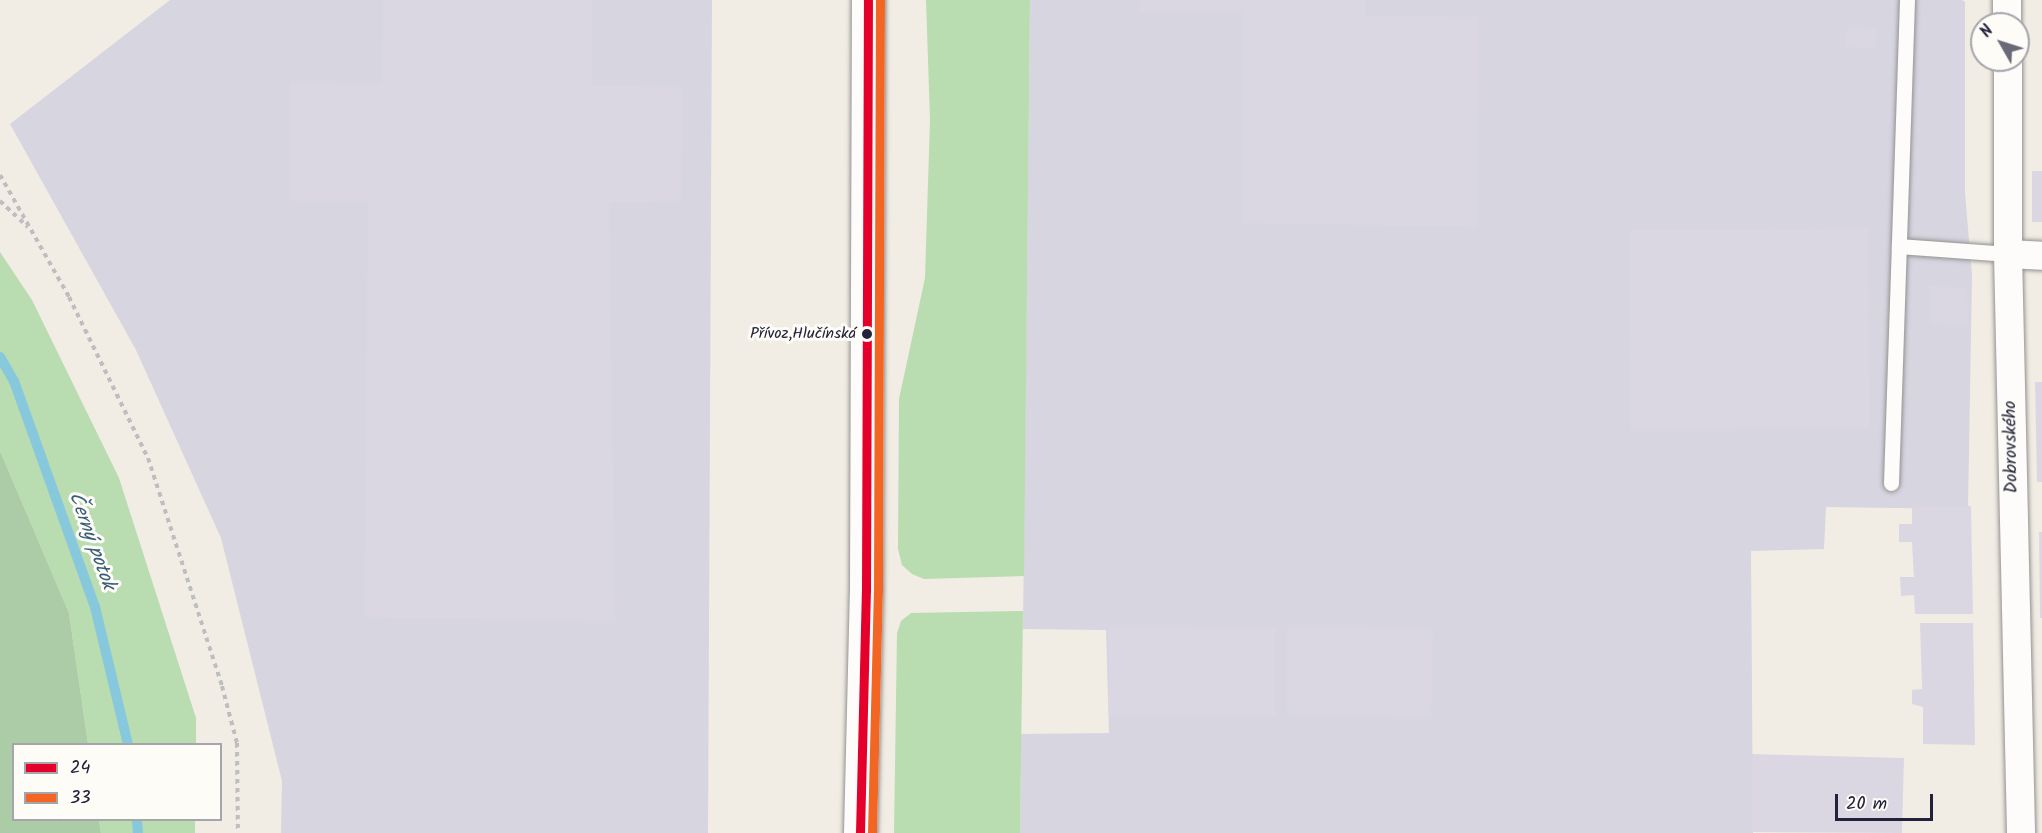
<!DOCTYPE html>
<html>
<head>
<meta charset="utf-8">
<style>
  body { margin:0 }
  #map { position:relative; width:2042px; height:833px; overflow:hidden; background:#f1ede4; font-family:Kalam,sans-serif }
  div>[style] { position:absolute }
  .industrial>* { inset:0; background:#d6d5e0 }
  .green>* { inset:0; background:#b9dcb1 }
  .forest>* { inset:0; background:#abcca6 }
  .stream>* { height:10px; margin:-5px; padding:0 5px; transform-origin:5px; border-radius:5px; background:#87c8dc }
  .building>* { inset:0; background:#dbd7e2 }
  .path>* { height:4px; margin-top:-2px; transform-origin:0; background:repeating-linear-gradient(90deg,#bebdbf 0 4.5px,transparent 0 9px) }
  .roads { filter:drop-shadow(0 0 2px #949291) drop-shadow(0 0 2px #949291) }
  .lane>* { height:15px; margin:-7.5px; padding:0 7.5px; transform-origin:7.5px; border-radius:7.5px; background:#fdfcfb }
  .street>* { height:28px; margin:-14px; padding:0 14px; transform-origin:14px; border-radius:14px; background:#fdfcfb }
  .secondary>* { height:33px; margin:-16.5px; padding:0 16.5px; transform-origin:16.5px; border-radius:16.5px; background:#fdfcfb }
  .bus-1>* { height:9px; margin:-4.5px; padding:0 4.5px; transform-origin:4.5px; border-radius:4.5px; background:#e4002b }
  .bus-2>* { height:9px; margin:-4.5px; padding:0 4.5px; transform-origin:4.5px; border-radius:4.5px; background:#f26522 }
  .dots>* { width:16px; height:16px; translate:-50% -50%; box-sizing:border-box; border:3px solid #fdfcf7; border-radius:50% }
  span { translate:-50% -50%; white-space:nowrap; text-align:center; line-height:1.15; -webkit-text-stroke:6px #fdfcf7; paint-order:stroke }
  .bus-label { font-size:16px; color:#22223b }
  .right { translate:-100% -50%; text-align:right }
  .street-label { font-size:18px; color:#22223b }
  .water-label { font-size:20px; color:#385e7a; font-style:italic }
  .legend { position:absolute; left:12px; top:743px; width:210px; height:78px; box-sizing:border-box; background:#fdfcf7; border:2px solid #a5a5ac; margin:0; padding:8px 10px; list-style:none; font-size:18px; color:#22223b }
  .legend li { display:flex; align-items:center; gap:12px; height:30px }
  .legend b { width:30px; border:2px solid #a5a5ac }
  .north { position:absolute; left:1970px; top:12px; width:60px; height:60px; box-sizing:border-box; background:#fdfcf7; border:2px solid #a5a5ac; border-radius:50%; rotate:309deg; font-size:16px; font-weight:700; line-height:24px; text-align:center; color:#22223b }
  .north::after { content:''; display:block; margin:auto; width:21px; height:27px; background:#6a6976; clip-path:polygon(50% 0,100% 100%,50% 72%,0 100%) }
  .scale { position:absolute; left:1835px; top:794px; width:98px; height:27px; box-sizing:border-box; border:3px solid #22223b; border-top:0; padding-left:8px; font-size:18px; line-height:21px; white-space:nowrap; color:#22223b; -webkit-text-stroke:4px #fdfcf7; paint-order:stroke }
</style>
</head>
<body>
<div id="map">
  <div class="industrial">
    <i style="clip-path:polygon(170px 0,712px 0,708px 833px,281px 833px,282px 781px,221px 538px,136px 350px,10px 124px)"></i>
    <i style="clip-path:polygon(1030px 0,1962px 0,1965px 2px,1965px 193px,1972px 275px,1968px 509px,1826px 507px,1824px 549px,1751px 551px,1753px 833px,1020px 833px,1021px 734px,1109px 733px,1106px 630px,1023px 629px)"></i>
  </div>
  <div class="green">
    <i style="clip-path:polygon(926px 0,1030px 0,1024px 576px,924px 579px,912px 574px,902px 565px,898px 549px,899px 399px,925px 278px,930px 120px)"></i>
    <i style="clip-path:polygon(0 252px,32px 300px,119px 478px,196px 718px,196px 744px,88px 744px,69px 613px,0 451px)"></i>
    <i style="clip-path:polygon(1023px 611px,1020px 833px,894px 833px,897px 633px,901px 621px,911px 613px)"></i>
    <i style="clip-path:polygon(99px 820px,195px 820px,195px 833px,101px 833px)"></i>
  </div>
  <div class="forest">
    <i style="clip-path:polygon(0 451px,69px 613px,88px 744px,14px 744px,14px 820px,99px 820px,101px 833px,0 833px)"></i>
  </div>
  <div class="stream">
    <i style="left:0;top:357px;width:28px;rotate:60deg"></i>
    <i style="left:14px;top:381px;width:240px;rotate:70.3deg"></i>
    <i style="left:95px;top:607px;width:141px;rotate:76.5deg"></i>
    <i style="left:137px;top:820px;width:13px;rotate:86deg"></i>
  </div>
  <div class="building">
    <i style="clip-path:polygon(383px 0,592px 0,592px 86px,682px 87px,681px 201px,609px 202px,615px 621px,364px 617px,368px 201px,290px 201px,290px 83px,382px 84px)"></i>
    <i style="clip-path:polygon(1140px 0,1365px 0,1365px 16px,1479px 17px,1478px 227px,1241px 223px,1242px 12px,1140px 12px)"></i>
    <i style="clip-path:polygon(1847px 27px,1877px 28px,1876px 48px,1846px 47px)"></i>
    <i style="clip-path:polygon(2032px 171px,2042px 171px,2042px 222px,2032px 222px)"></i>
    <i style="clip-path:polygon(1868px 229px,1869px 428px,1630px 429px,1629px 230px)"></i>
    <i style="clip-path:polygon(1929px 286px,1967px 288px,1968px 325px,1930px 324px)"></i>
    <i style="clip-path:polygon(2035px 382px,2042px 382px,2042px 482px,2037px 482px)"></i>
    <i style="clip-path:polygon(1912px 505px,1971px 506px,1973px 614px,1915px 614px,1914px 595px,1901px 596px,1900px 577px,1914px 577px,1913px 560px,1912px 542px,1899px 542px,1899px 524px,1912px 524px)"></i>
    <i style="clip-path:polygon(2039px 532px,2042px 532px,2042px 618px,2040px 618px)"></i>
    <i style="clip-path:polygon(1920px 623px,1973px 623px,1975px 745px,1923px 744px,1923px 707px,1912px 704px,1912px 690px,1922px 689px)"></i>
    <i style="clip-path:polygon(1109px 627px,1275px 628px,1275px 716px,1109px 716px)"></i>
    <i style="clip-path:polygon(1287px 627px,1433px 628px,1431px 717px,1287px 715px)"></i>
    <i style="clip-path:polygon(1752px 754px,1904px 758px,1902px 833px,1752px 832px)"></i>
  </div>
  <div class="path">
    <i style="left:0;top:175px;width:140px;rotate:60.5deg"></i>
    <i style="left:69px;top:297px;width:179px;rotate:63.9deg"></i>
    <i style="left:148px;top:458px;width:240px;rotate:72deg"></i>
    <i style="left:222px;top:686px;width:59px;rotate:75.3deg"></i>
    <i style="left:237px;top:743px;width:90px;rotate:89.4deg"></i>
    <i style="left:0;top:201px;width:38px;rotate:43deg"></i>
  </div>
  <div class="roads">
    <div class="lane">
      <i style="left:1907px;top:0;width:246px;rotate:91.9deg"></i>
      <i style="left:1899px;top:246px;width:109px;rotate:4.2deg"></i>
      <i style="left:1891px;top:483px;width:237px;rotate:-88.1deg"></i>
    </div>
    <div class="street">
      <i style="left:2007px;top:0;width:24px;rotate:90deg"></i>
      <i style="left:2008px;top:60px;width:194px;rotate:90deg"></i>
      <i style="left:2008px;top:254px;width:579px;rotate:88.71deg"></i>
      <i style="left:2008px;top:254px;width:34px;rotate:3deg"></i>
    </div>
    <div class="secondary">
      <i style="left:860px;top:833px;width:242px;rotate:-88.6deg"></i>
      <i style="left:866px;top:591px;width:591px;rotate:-89.81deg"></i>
    </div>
  </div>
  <div class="bus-1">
    <i style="left:860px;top:833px;width:242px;rotate:-88.6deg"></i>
    <i style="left:866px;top:591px;width:591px;rotate:-89.81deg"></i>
  </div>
  <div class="bus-2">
    <i style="left:872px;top:833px;width:242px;rotate:-88.6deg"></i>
    <i style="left:878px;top:591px;width:591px;rotate:-89.81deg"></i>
  </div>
  <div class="dots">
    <i style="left:867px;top:334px;background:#22223b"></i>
  </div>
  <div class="bus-label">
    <span class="right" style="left:856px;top:334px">Přívoz,Hlučínská</span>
  </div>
  <div class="street-label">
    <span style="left:2012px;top:447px;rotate:-91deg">Dobrovského</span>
  </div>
  <div class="water-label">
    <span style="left:91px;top:541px;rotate:70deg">Černý potok</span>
  </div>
  <ul class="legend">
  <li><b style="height:8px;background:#e4002b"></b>24</li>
  <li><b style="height:8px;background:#f26522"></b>33</li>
  </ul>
  <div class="north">N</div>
  <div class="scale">20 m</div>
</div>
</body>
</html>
